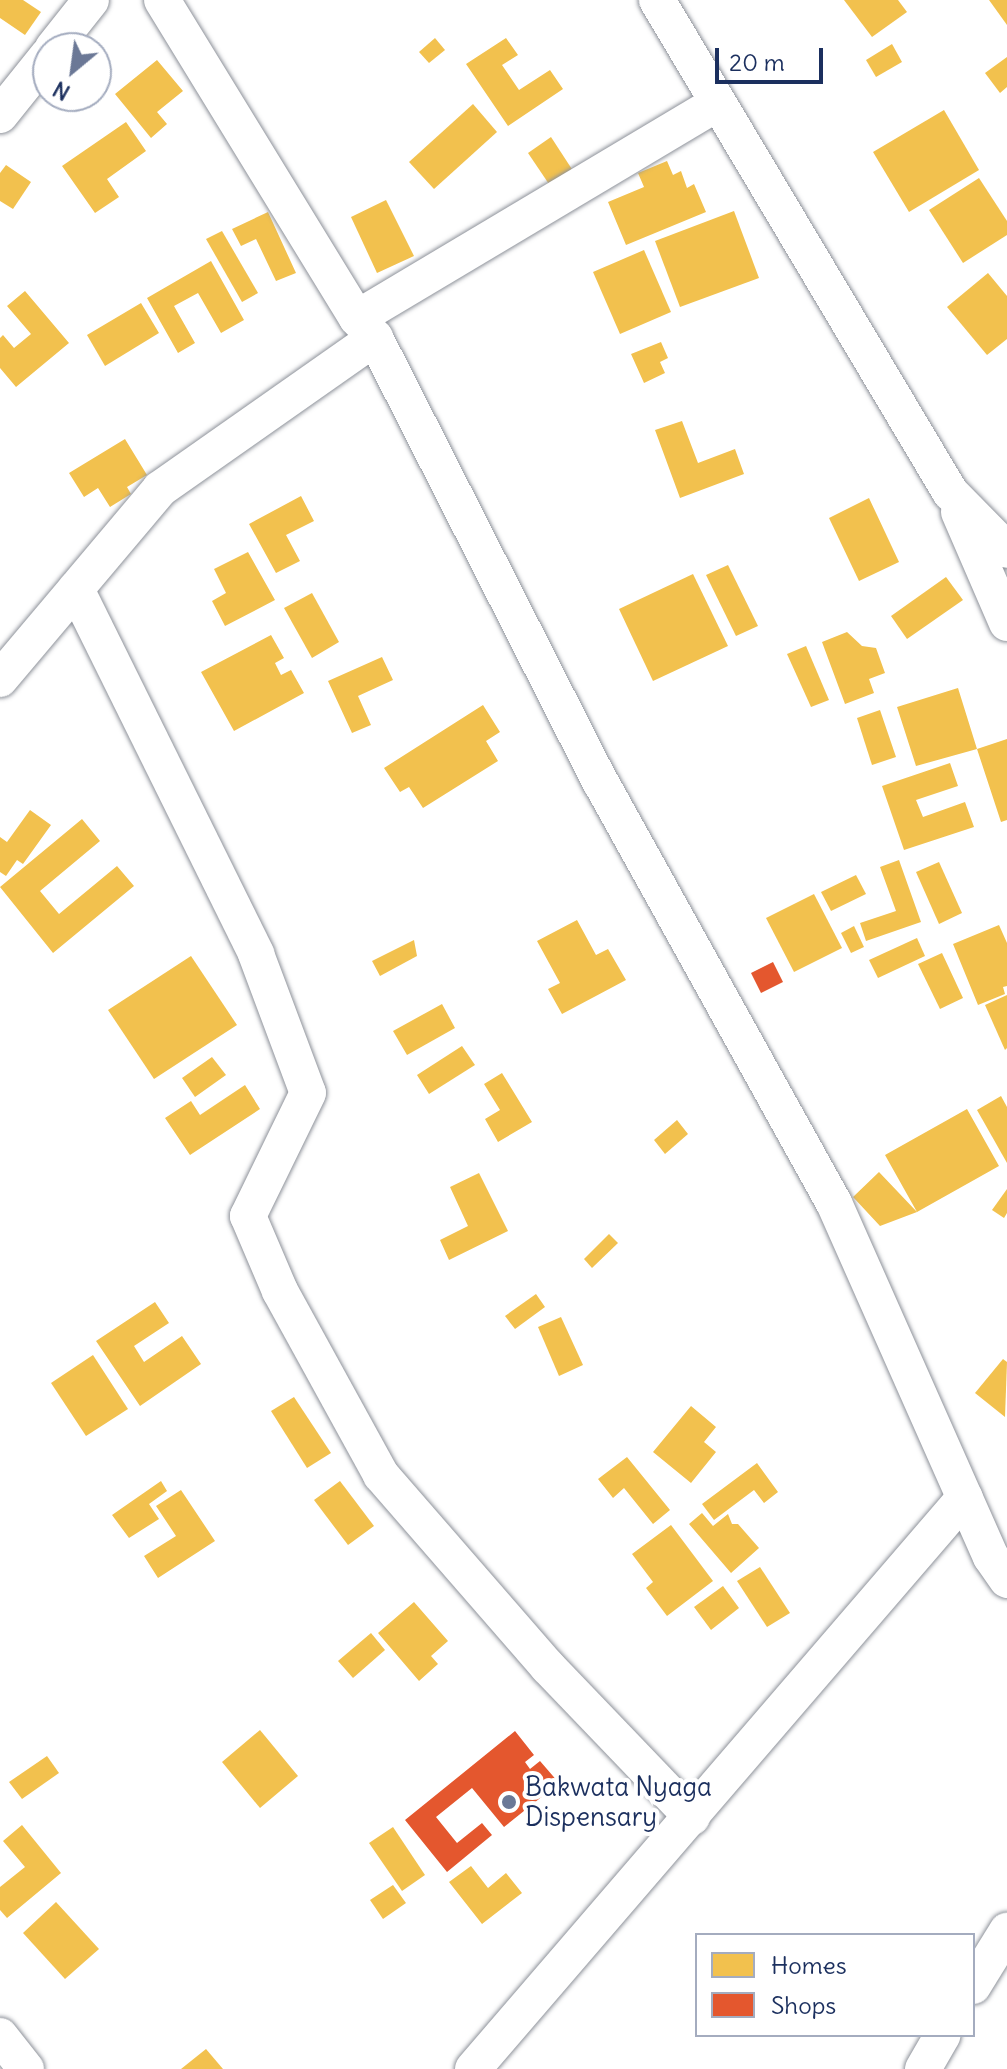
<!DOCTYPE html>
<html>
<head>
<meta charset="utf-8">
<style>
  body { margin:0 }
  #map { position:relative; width:1007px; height:2069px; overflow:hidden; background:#fff; font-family:Delius,sans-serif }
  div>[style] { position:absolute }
  .homes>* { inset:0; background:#f2c14e }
  .shops>* { inset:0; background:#e4572e }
  .roads { filter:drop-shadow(0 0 2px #8e929a) drop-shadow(0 0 2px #8e929a) }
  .minor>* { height:36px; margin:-18px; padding:0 18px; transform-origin:18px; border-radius:18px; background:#fff }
  .dots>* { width:22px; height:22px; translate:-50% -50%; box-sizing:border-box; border:4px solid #fff; border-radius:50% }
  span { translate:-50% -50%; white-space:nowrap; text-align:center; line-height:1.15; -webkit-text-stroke:8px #fff; paint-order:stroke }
  .poi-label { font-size:26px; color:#1b2f5e }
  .left { translate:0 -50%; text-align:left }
  .legend { position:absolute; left:695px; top:1933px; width:280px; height:104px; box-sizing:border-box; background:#fff; border:2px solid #a4acbf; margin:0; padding:10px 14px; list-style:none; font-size:24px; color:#1b2f5e }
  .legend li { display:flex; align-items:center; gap:16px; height:40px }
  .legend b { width:40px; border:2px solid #a4acbf }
  .north { position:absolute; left:32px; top:32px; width:80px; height:80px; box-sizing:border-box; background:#fff; border:2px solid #a4acbf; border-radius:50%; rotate:209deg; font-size:22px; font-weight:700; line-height:32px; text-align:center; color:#1b2f5e }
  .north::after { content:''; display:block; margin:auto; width:28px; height:36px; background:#6b7896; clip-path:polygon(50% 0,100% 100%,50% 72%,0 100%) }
  .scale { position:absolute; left:715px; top:48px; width:108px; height:36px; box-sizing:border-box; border:4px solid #1b2f5e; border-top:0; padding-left:10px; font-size:24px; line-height:28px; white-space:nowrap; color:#1b2f5e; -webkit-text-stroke:6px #fff; paint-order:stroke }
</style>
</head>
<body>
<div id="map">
  <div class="homes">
    <i style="clip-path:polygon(0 0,23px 0,41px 12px,25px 35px,0 18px)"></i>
    <i style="clip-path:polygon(844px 0,898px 0,907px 12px,872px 37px)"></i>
    <i style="clip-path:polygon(989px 0,1007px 0,1007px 25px)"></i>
    <i style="clip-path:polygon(435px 38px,445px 50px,429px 63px,419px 52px)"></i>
    <i style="clip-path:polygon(506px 38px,518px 55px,502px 65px,519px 90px,550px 70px,563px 89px,508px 126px,466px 64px)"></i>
    <i style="clip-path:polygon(892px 44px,902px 62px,876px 77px,866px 60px)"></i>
    <i style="clip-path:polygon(1007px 57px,1007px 87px,1000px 93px,985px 73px)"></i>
    <i style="clip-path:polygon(157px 60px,183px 91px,157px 112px,167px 124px,151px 138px,115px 94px)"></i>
    <i style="clip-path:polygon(473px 104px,497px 132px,434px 189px,409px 162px)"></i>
    <i style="clip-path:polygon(944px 110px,979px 170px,909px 212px,873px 152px)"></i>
    <i style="clip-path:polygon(126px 122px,146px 151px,107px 179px,119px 197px,95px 213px,62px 166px)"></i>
    <i style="clip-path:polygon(551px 137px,579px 180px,555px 193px,528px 153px)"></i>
    <i style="clip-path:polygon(667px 161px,673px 175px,681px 171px,687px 188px,694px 184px,706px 212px,626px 245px,608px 202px,644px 187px,638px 173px)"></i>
    <i style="clip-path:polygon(6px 165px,31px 182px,13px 209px,0 201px,0 173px)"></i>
    <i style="clip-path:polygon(979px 178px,1007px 221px,1007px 235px,963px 263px,929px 210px)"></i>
    <i style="clip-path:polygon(386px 200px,414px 256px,377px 273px,351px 217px)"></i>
    <i style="clip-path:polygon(734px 211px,759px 278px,680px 307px,655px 241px)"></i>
    <i style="clip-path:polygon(268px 212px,296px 273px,276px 281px,256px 239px,241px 246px,232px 229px)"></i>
    <i style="clip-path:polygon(222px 231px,258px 293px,242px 302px,206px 239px)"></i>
    <i style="clip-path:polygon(644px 250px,671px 312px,620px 334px,593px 272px)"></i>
    <i style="clip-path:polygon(211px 261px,244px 320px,221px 333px,198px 293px,174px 306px,195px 343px,178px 353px,147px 298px)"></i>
    <i style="clip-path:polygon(988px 273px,1007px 296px,1007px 339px,987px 355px,947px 307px)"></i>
    <i style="clip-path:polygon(25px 291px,69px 343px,16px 387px,0 368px,0 338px,3px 335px,14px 348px,31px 334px,7px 306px)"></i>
    <i style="clip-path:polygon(141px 303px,159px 333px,105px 366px,87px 335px)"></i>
    <i style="clip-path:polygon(661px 342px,668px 358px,660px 362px,665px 373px,644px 383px,631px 354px)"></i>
    <i style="clip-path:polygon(682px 421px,698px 463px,735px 449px,744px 474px,680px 498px,655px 430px)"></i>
    <i style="clip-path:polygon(125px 439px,147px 475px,127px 487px,131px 494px,110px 507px,98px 488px,84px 497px,69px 473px)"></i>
    <i style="clip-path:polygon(301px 496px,314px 521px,286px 535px,300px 561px,276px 573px,249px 524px)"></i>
    <i style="clip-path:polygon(869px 498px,899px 562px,859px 581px,829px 518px)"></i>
    <i style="clip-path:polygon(248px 552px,275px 600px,225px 626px,212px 601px,226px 593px,214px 569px)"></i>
    <i style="clip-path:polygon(728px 565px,758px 626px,736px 636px,706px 575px)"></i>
    <i style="clip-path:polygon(693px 574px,728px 646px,653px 681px,619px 609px)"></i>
    <i style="clip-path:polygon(946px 577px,963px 600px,907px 639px,891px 616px)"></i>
    <i style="clip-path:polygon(312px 593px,339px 642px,312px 658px,284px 608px)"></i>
    <i style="clip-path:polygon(847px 632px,862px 646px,876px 648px,885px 673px,869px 679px,874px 693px,845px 704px,822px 642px)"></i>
    <i style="clip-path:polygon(271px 635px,284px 658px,275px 663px,281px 675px,291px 670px,304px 693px,234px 731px,201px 672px)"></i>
    <i style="clip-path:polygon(806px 646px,829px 700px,811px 707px,787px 654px)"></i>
    <i style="clip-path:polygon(382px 657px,393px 680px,358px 696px,371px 725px,352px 733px,328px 681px)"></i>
    <i style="clip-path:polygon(958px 688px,977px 749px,1007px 739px,1007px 820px,1001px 822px,977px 749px,916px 766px,897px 707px)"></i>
    <i style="clip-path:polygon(483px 705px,500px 732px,486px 741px,498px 761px,423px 808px,409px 787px,400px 792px,384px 768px)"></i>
    <i style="clip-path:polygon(880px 710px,896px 757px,872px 765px,857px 718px)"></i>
    <i style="clip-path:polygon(950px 763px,958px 786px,916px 800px,923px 817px,965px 802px,974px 827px,904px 850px,882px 786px)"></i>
    <i style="clip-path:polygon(30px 810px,51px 825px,23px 864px,17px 860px,6px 876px,0 872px,0 837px,7px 842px)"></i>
    <i style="clip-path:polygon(82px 819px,100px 841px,40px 891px,59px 914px,117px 866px,134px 886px,53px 953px,0 887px)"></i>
    <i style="clip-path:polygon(899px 860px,921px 922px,866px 941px,860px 923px,896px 911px,880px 867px)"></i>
    <i style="clip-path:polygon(939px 862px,962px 913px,939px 924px,916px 872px)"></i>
    <i style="clip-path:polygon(856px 875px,866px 894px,831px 911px,821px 892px)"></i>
    <i style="clip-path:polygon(814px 894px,842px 948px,794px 972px,766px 918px)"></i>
    <i style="clip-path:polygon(577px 920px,596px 955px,608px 949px,626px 980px,562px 1014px,548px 989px,560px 983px,537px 941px)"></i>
    <i style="clip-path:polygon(999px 925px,1007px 943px,1007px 986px,1003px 987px,1005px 994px,978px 1005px,953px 944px)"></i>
    <i style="clip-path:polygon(854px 926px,864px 947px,851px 953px,841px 933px)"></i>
    <i style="clip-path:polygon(917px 938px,925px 956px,878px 978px,869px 960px)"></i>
    <i style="clip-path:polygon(414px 940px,417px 956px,380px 976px,372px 961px)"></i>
    <i style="clip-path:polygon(942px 953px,963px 998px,940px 1009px,918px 964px)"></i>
    <i style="clip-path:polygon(191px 956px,237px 1025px,154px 1079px,108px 1010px)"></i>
    <i style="clip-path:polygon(1007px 995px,1007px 1048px,1005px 1050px,985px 1005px)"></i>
    <i style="clip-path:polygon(442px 1004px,455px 1028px,407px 1055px,393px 1031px)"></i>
    <i style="clip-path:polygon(462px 1046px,475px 1065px,429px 1094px,417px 1075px)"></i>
    <i style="clip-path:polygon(212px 1057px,226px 1075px,195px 1097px,182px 1078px)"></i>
    <i style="clip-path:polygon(502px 1073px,532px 1122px,498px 1142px,485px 1119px,500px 1110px,484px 1084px)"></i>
    <i style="clip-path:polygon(245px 1085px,260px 1109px,190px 1155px,165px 1118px,191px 1101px,200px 1115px)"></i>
    <i style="clip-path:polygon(1001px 1096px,1007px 1107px,1007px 1163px,977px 1110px)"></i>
    <i style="clip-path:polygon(967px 1109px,999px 1166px,917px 1212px,880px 1226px,853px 1197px,879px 1172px,917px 1212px,885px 1155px)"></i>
    <i style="clip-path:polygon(677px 1120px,688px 1134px,665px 1154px,654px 1140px)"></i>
    <i style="clip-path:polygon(479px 1173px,508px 1231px,449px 1260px,440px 1240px,468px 1226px,450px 1187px)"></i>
    <i style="clip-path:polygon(1007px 1189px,1007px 1213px,1004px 1218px,992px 1210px)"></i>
    <i style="clip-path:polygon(609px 1234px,618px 1243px,592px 1268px,584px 1259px)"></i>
    <i style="clip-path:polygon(536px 1294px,545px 1307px,515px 1329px,505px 1316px)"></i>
    <i style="clip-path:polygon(155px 1302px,169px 1323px,134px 1346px,144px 1362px,182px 1336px,201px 1364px,140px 1406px,96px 1341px)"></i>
    <i style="clip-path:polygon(561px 1317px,583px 1365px,559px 1376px,538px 1327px)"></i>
    <i style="clip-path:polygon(93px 1355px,128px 1409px,86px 1436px,51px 1383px)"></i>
    <i style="clip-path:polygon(1003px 1359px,1007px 1362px,1005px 1417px,975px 1393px)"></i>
    <i style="clip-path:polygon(294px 1397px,331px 1453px,307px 1468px,271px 1411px)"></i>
    <i style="clip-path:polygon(691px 1406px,716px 1427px,704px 1442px,716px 1452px,691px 1483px,653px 1452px)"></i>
    <i style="clip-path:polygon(627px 1457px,670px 1510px,653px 1524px,624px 1488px,613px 1498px,598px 1479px)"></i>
    <i style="clip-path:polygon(757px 1463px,778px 1492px,764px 1503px,754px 1490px,714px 1520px,702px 1504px)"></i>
    <i style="clip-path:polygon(161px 1481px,167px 1491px,149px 1504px,159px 1519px,129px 1538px,112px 1515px)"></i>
    <i style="clip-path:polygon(340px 1481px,374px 1526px,348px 1545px,314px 1500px)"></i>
    <i style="clip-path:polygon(181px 1490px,215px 1541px,158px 1578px,144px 1556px,176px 1536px,156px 1506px)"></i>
    <i style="clip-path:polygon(702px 1513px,713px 1526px,728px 1514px,732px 1524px,738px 1524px,759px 1548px,731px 1573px,689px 1524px)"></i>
    <i style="clip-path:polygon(671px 1525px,713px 1581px,667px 1616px,646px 1588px,653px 1582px,632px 1554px)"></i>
    <i style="clip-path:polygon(760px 1567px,790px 1613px,767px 1627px,737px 1581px)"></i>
    <i style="clip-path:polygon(723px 1586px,739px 1608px,711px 1630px,694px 1607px)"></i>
    <i style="clip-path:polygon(414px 1602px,448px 1641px,431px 1656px,438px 1664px,419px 1681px,378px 1633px)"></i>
    <i style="clip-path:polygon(371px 1633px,385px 1650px,353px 1678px,338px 1661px)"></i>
    <i style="clip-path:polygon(260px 1730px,298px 1776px,260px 1808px,222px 1762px)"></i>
    <i style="clip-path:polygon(47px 1756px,59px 1773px,22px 1799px,9px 1782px)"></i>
    <i style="clip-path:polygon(22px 1825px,61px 1873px,7px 1918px,0 1910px,0 1887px,25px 1867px,3px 1841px)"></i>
    <i style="clip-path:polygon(393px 1827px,425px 1875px,402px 1891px,369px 1843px)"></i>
    <i style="clip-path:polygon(471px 1866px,488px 1888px,506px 1873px,522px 1893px,482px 1924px,449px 1882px)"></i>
    <i style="clip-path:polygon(393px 1885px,406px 1903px,383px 1919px,370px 1900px)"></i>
    <i style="clip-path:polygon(56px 1902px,99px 1949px,65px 1979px,23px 1933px)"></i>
    <i style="clip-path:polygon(206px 2049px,223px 2069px,181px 2069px)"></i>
  </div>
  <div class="shops">
    <i style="clip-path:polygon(773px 962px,783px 982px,761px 993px,751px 973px)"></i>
    <i style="clip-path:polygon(515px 1731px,534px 1755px,525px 1762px,530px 1769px,540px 1761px,559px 1783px,504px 1827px,472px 1788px,436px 1817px,457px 1843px,482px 1823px,492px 1835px,447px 1872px,405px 1820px)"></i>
  </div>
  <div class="roads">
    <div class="minor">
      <i style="left:162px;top:0;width:373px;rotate:58.5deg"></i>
      <i style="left:357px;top:318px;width:27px;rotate:48deg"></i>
      <i style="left:375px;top:338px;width:497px;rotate:63.1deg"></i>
      <i style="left:600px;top:781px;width:483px;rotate:61deg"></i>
      <i style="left:834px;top:1203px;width:387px;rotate:66.1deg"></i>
      <i style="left:991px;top:1557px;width:28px;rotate:55deg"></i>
      <i style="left:657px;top:0;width:573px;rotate:59.22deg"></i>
      <i style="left:950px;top:492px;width:81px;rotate:45.5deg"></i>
      <i style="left:53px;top:48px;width:61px;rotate:-51.6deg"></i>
      <i style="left:0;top:115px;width:77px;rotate:-51.3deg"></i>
      <i style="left:357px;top:318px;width:420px;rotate:-30.8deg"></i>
      <i style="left:959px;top:512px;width:121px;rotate:66.6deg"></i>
      <i style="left:76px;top:589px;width:407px;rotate:63.7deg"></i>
      <i style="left:256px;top:954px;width:148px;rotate:69.5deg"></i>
      <i style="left:308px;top:1093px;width:137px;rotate:116deg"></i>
      <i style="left:248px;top:1216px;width:82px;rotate:66.9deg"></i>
      <i style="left:280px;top:1291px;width:210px;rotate:61.2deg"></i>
      <i style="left:381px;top:1475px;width:254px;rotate:49deg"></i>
      <i style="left:548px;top:1667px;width:208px;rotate:46.2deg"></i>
      <i style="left:0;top:679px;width:248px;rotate:-49.9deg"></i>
      <i style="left:160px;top:489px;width:263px;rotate:-35.1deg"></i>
      <i style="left:973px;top:1986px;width:65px;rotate:-58.3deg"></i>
      <i style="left:0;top:2036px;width:42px;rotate:51.8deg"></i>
      <i style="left:473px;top:2069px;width:754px;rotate:-49.3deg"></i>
      <i style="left:923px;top:2069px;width:39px;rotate:-60deg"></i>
    </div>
  </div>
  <div class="dots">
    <i style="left:509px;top:1802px;background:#6b7896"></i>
  </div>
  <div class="poi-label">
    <span class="left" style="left:525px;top:1802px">Bakwata Nyaga<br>Dispensary</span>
  </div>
  <ul class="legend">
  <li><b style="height:22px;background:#f2c14e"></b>Homes</li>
  <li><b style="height:22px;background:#e4572e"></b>Shops</li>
  </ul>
  <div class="north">N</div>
  <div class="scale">20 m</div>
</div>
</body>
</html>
